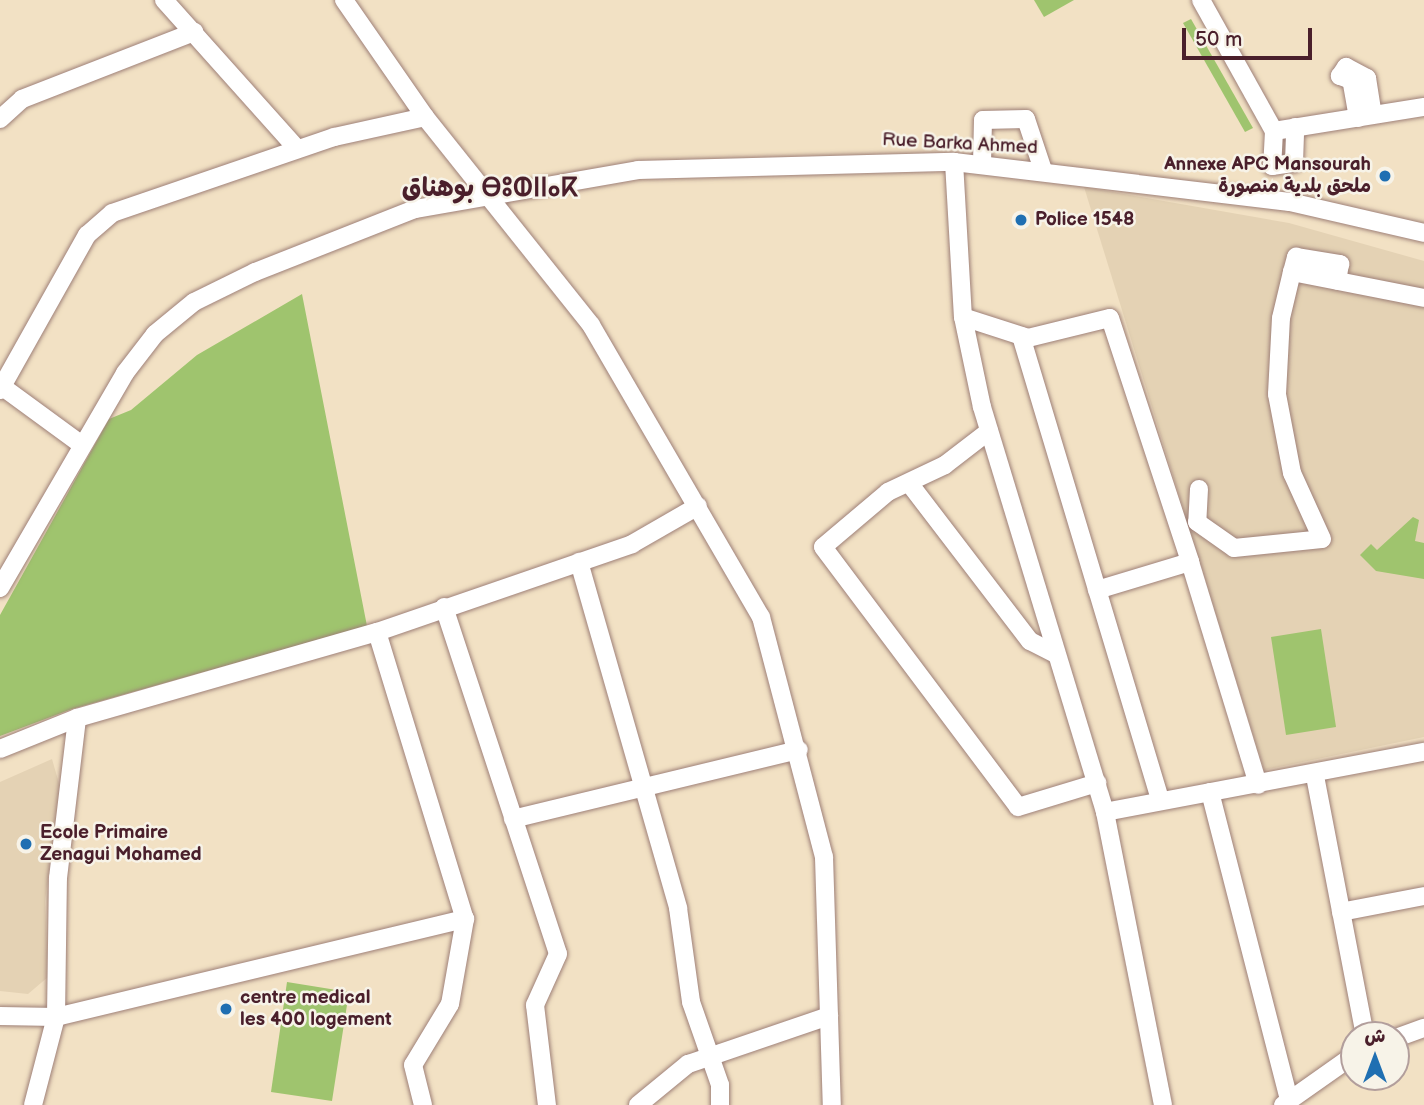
<!DOCTYPE html>
<html>
<head>
<meta charset="utf-8">
<style>
  body { margin:0 }
  #map { position:relative; width:1424px; height:1105px; overflow:hidden; background:#f2e1c4; font-family:"Balsamiq Sans","Playpen Sans Arabic","Noto Sans Tifinagh",sans-serif }
  div>[style] { position:absolute }
  .built>* { inset:0; background:#e4d2b4 }
  .green>* { inset:0; background:#9fc46e }
  .roads { filter:drop-shadow(0 0 2px #9e8078) drop-shadow(0 0 2px #9e8078) }
  .street>* { height:18px; margin:-9px; padding:0 9px; transform-origin:9px; border-radius:9px; background:#fff }
  .dots>* { width:19px; height:19px; translate:-50% -50%; box-sizing:border-box; border:4px solid #f7f3e8; border-radius:50% }
  span { translate:-50% -50%; white-space:nowrap; text-align:center; line-height:1.15; -webkit-text-stroke:5px #f7f3e8; paint-order:stroke }
  .street-label { font-size:19px; color:#4a1f2b }
  .poi-label { font-size:19px; color:#4a1f2b; font-weight:700 }
  .right { translate:-100% -50%; text-align:right }
  .left { translate:0 -50%; text-align:left }
  .district-label { font-size:26px; color:#4a1f2b; font-weight:700 }
  .north { position:absolute; left:1340px; top:1021px; width:70px; height:70px; box-sizing:border-box; background:#f7f3e8; border:2px solid #b29e9c; border-radius:50%; rotate:0deg; font-size:19px; font-weight:700; line-height:28px; text-align:center; color:#4a1f2b }
  .north::after { content:''; display:block; margin:auto; width:24px; height:32px; background:#1f6fb2; clip-path:polygon(50% 0,100% 100%,50% 72%,0 100%) }
  .scale { position:absolute; left:1182px; top:28px; width:130px; height:32px; box-sizing:border-box; border:4px solid #4a1f2b; border-top:0; padding-left:9px; font-size:21px; line-height:24px; white-space:nowrap; color:#4a1f2b; -webkit-text-stroke:5px #f7f3e8; paint-order:stroke }
</style>
</head>
<body>
<div id="map">
  <div class="built">
    <i style="clip-path:polygon(1084px 187px,1289px 223px,1424px 261px,1424px 737px,1264px 770px)"></i>
    <i style="clip-path:polygon(52px 759px,60px 787px,45px 901px,48px 977px,28px 994px,0 991px,0 782px)"></i>
  </div>
  <div class="green">
    <i style="clip-path:polygon(1034px 0,1074px 0,1044px 17px)"></i>
    <i style="clip-path:polygon(1191px 19px,1253px 128px,1245px 132px,1183px 23px)"></i>
    <i style="clip-path:polygon(302px 294px,367px 626px,72px 709px,0 736px,0 615px,109px 419px,131px 410px,197px 355px)"></i>
    <i style="clip-path:polygon(1413px 517px,1419px 520px,1415px 541px,1424px 543px,1424px 579px,1376px 571px,1360px 555px,1371px 544px,1377px 550px)"></i>
    <i style="clip-path:polygon(1321px 629px,1336px 727px,1286px 735px,1271px 637px)"></i>
    <i style="clip-path:polygon(287px 982px,349px 992px,332px 1101px,271px 1092px)"></i>
  </div>
  <div class="roads">
    <div class="street">
      <i style="left:164px;top:0;width:200px;rotate:48.2deg"></i>
      <i style="left:344px;top:0;width:142px;rotate:55.3deg"></i>
      <i style="left:425px;top:117px;width:266px;rotate:51.4deg"></i>
      <i style="left:591px;top:325px;width:338px;rotate:59.8deg"></i>
      <i style="left:761px;top:617px;width:248px;rotate:75.3deg"></i>
      <i style="left:824px;top:857px;width:248px;rotate:88.2deg"></i>
      <i style="left:1201px;top:0;width:150px;rotate:60.9deg"></i>
      <i style="left:1274px;top:131px;width:152px;rotate:-9.1deg"></i>
      <i style="left:1358px;top:118px;width:39px;rotate:-100deg"></i>
      <i style="left:1351px;top:80px;width:12px;rotate:-160deg"></i>
      <i style="left:1340px;top:76px;width:11px;rotate:-56deg"></i>
      <i style="left:1346px;top:67px;width:24px;rotate:28deg"></i>
      <i style="left:1367px;top:78px;width:37px;rotate:81deg"></i>
      <i style="left:0;top:119px;width:30px;rotate:-42deg"></i>
      <i style="left:22px;top:99px;width:185px;rotate:-21.3deg"></i>
      <i style="left:1274px;top:131px;width:35px;rotate:93deg"></i>
      <i style="left:1272px;top:166px;width:22px;rotate:-8deg"></i>
      <i style="left:1294px;top:163px;width:36px;rotate:-88deg"></i>
      <i style="left:954px;top:162px;width:155px;rotate:86.7deg"></i>
      <i style="left:963px;top:317px;width:92px;rotate:78.1deg"></i>
      <i style="left:982px;top:407px;width:423px;rotate:73.1deg"></i>
      <i style="left:1105px;top:812px;width:299px;rotate:78.8deg"></i>
      <i style="left:982px;top:164px;width:44px;rotate:-88.7deg"></i>
      <i style="left:983px;top:120px;width:43px;rotate:-1.3deg"></i>
      <i style="left:1026px;top:119px;width:54px;rotate:71.6deg"></i>
      <i style="left:1292px;top:272px;width:16px;rotate:-75deg"></i>
      <i style="left:1296px;top:257px;width:45px;rotate:9deg"></i>
      <i style="left:1340px;top:264px;width:17px;rotate:100deg"></i>
      <i style="left:963px;top:317px;width:68px;rotate:17.9deg"></i>
      <i style="left:1028px;top:338px;width:84px;rotate:-13.7deg"></i>
      <i style="left:1110px;top:318px;width:257px;rotate:71.8deg"></i>
      <i style="left:1021px;top:336px;width:482px;rotate:73.3deg"></i>
      <i style="left:0;top:385px;width:102px;rotate:36.2deg"></i>
      <i style="left:0;top:390px;width:178px;rotate:-60.7deg"></i>
      <i style="left:87px;top:235px;width:33px;rotate:-41deg"></i>
      <i style="left:112px;top:213px;width:235px;rotate:-18.9deg"></i>
      <i style="left:334px;top:137px;width:93px;rotate:-12.4deg"></i>
      <i style="left:989px;top:431px;width:56px;rotate:142.3deg"></i>
      <i style="left:945px;top:465px;width:63px;rotate:154.7deg"></i>
      <i style="left:888px;top:492px;width:85px;rotate:139.8deg"></i>
      <i style="left:823px;top:547px;width:325px;rotate:53.1deg"></i>
      <i style="left:1018px;top:807px;width:83px;rotate:-16.9deg"></i>
      <i style="left:909px;top:483px;width:199px;rotate:52.6deg"></i>
      <i style="left:1030px;top:641px;width:27px;rotate:27deg"></i>
      <i style="left:1199px;top:489px;width:33px;rotate:93deg"></i>
      <i style="left:1197px;top:522px;width:45px;rotate:35.1deg"></i>
      <i style="left:1234px;top:548px;width:88px;rotate:-5.8deg"></i>
      <i style="left:1322px;top:539px;width:72px;rotate:-114.4deg"></i>
      <i style="left:1292px;top:473px;width:80px;rotate:-100.8deg"></i>
      <i style="left:1277px;top:394px;width:76px;rotate:-87deg"></i>
      <i style="left:1281px;top:318px;width:47px;rotate:-76.6deg"></i>
      <i style="left:1292px;top:272px;width:135px;rotate:11.1deg"></i>
      <i style="left:579px;top:562px;width:360px;rotate:74deg"></i>
      <i style="left:678px;top:908px;width:95px;rotate:82.1deg"></i>
      <i style="left:691px;top:1002px;width:88px;rotate:70.7deg"></i>
      <i style="left:720px;top:1085px;width:20px;rotate:90deg"></i>
      <i style="left:0;top:588px;width:249px;rotate:-59.8deg"></i>
      <i style="left:125px;top:373px;width:49px;rotate:-52.4deg"></i>
      <i style="left:155px;top:334px;width:50px;rotate:-39.4deg"></i>
      <i style="left:194px;top:302px;width:68px;rotate:-26.2deg"></i>
      <i style="left:255px;top:272px;width:172px;rotate:-21.5deg"></i>
      <i style="left:415px;top:209px;width:226px;rotate:-9.9deg"></i>
      <i style="left:638px;top:170px;width:316px;rotate:-1.5deg"></i>
      <i style="left:954px;top:162px;width:338px;rotate:6.8deg"></i>
      <i style="left:1290px;top:202px;width:138px;rotate:13deg"></i>
      <i style="left:1097px;top:590px;width:97px;rotate:-16.8deg"></i>
      <i style="left:1190px;top:562px;width:233px;rotate:73deg"></i>
      <i style="left:444px;top:607px;width:365px;rotate:71.8deg"></i>
      <i style="left:558px;top:954px;width:56px;rotate:114.3deg"></i>
      <i style="left:535px;top:1005px;width:101px;rotate:83.2deg"></i>
      <i style="left:377px;top:632px;width:300px;rotate:73deg"></i>
      <i style="left:465px;top:919px;width:86px;rotate:100deg"></i>
      <i style="left:450px;top:1004px;width:71px;rotate:121.2deg"></i>
      <i style="left:413px;top:1065px;width:41px;rotate:76deg"></i>
      <i style="left:0;top:749px;width:83px;rotate:-21.9deg"></i>
      <i style="left:77px;top:718px;width:312px;rotate:-16deg"></i>
      <i style="left:377px;top:632px;width:270px;rotate:-19deg"></i>
      <i style="left:632px;top:544px;width:76px;rotate:-29.9deg"></i>
      <i style="left:1315px;top:776px;width:264px;rotate:79.1deg"></i>
      <i style="left:1210px;top:792px;width:318px;rotate:75.6deg"></i>
      <i style="left:1105px;top:812px;width:325px;rotate:-10.7deg"></i>
      <i style="left:513px;top:819px;width:294px;rotate:-13.6deg"></i>
      <i style="left:1341px;top:912px;width:85px;rotate:-10.9deg"></i>
      <i style="left:0;top:1016px;width:56px;rotate:1deg"></i>
      <i style="left:56px;top:1017px;width:421px;rotate:-13.5deg"></i>
      <i style="left:1396px;top:1038px;width:30px;rotate:-20deg"></i>
      <i style="left:33px;top:1105px;width:91px;rotate:-75.4deg"></i>
      <i style="left:56px;top:1017px;width:139px;rotate:-89.2deg"></i>
      <i style="left:58px;top:878px;width:161px;rotate:-83.2deg"></i>
      <i style="left:638px;top:1105px;width:65px;rotate:-39.4deg"></i>
      <i style="left:688px;top:1064px;width:149px;rotate:-18.8deg"></i>
      <i style="left:1283px;top:1105px;width:87px;rotate:-35.2deg"></i>
    </div>
  </div>
  <div class="dots">
    <i style="left:1385px;top:176px;background:#1f6fb2"></i>
    <i style="left:1021px;top:220px;background:#1f6fb2"></i>
    <i style="left:26px;top:844px;background:#1f6fb2"></i>
    <i style="left:226px;top:1009px;background:#1f6fb2"></i>
  </div>
  <div class="street-label">
    <span style="left:960px;top:144px;rotate:3deg">Rue Barka Ahmed</span>
  </div>
  <div class="poi-label">
    <span class="right" style="left:1371px;top:176px">Annexe APC Mansourah<br>ملحق بلدية منصورة</span>
    <span class="left" style="left:1035px;top:220px">Police 1548</span>
    <span class="left" style="left:40px;top:844px">Ecole Primaire<br>Zenagui Mohamed</span>
    <span class="left" style="left:240px;top:1009px">centre medical<br>les 400 logement</span>
  </div>
  <div class="district-label">
    <span style="left:490px;top:189px">بوهناق ⴱⵓⵀⵏⵏⴰⴽ</span>
  </div>
  <div class="north">ش</div>
  <div class="scale">50 m</div>
</div>
</body>
</html>
